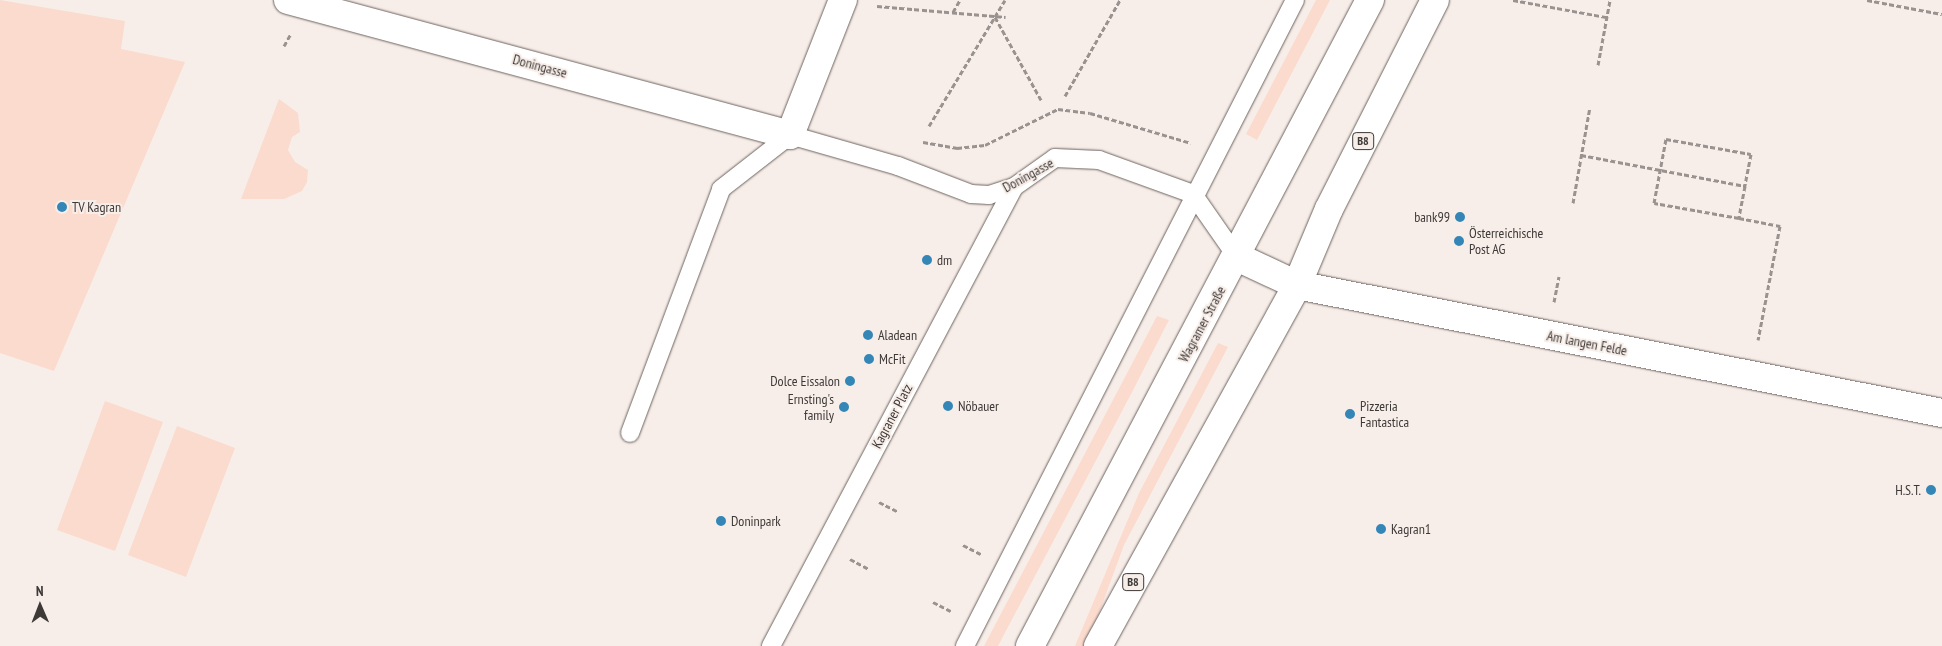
<!DOCTYPE html>
<html>
<head>
<meta charset="utf-8">
<style>
  body { margin:0 }
  #map { position:relative; width:1942px; height:646px; overflow:hidden; background:#f8eee9; font-family:"PT Sans Narrow",sans-serif }
  div>[style] { position:absolute }
  .green>* { inset:0; background:#fadbce }
  .path>* { height:3px; margin-top:-1.5px; transform-origin:0; background:repeating-linear-gradient(90deg,#99928f 0 5px,transparent 0 7.5px) }
  .roads { filter:drop-shadow(0 0 1px #6c635f) drop-shadow(0 0 1px #6c635f) }
  .lane>* { height:18px; margin:-9px; padding:0 9px; transform-origin:9px; border-radius:9px; background:#fff }
  .street>* { height:28px; margin:-14px; padding:0 14px; transform-origin:14px; border-radius:14px; background:#fff }
  .secondary>* { height:28px; margin:-14px; padding:0 14px; transform-origin:14px; border-radius:14px; background:#fff }
  .primary>* { height:28px; margin:-14px; padding:0 14px; transform-origin:14px; border-radius:14px; background:#fff }
  .dots>* { width:14px; height:14px; translate:-50% -50%; box-sizing:border-box; border:2px solid #f8eee9; border-radius:50% }
  span { translate:-50% -50%; white-space:nowrap; text-align:center; line-height:1.15; -webkit-text-stroke:4px #f8eee9; paint-order:stroke }
  .shield-label span { padding:1px 4px; background:#f8eee9; border:1px solid; border-radius:4px; -webkit-text-stroke-width:0 }
  .shield-label { font-size:12px; color:#3d3937; font-weight:700 }
  .street-label { font-size:14px; color:#3d3937 }
  .poi-label { font-size:14px; color:#3d3937 }
  .left { translate:0 -50%; text-align:left }
  .right { translate:-100% -50%; text-align:right }
  .north { position:absolute; left:15px; top:581px; width:50px; height:50px; -webkit-text-stroke:4px #f8eee9; paint-order:stroke; rotate:359deg; font-size:14px; font-weight:700; line-height:20px; text-align:center; color:#3d3937 }
  .north::after { content:''; display:block; margin:auto; width:18px; height:22px; background:#3d3937; clip-path:polygon(50% 0,100% 100%,50% 72%,0 100%) }
</style>
</head>
<body>
<div id="map">
  <div class="green">
    <i style="clip-path:polygon(0 0,125px 21px,121px 49px,185px 62px,54px 371px,0 353px)"></i>
    <i style="clip-path:polygon(1316px 0,1330px 0,1257px 140px,1246px 134px)"></i>
    <i style="clip-path:polygon(279px 99px,298px 113px,300px 132px,292px 137px,288px 150px,295px 162px,308px 170px,307px 182px,302px 191px,284px 199px,241px 199px)"></i>
    <i style="clip-path:polygon(1157px 316px,1169px 320px,1130px 396px,998px 646px,984px 646px)"></i>
    <i style="clip-path:polygon(1218px 343px,1228px 347px,1124px 545px,1087px 646px,1075px 646px,1139px 493px)"></i>
    <i style="clip-path:polygon(105px 401px,163px 422px,115px 551px,57px 530px)"></i>
    <i style="clip-path:polygon(177px 426px,235px 448px,186px 577px,128px 555px)"></i>
  </div>
  <div class="path">
    <i style="left:1513px;top:0;width:95px;rotate:10.4deg"></i>
    <i style="left:1867px;top:0;width:76px;rotate:10.6deg"></i>
    <i style="left:877px;top:6px;width:129px;rotate:4.9deg"></i>
    <i style="left:953px;top:12px;width:14px;rotate:-60deg"></i>
    <i style="left:995px;top:17px;width:95px;rotate:61deg"></i>
    <i style="left:284px;top:46px;width:13px;rotate:-61deg"></i>
    <i style="left:1598px;top:65px;width:66px;rotate:-79.5deg"></i>
    <i style="left:1065px;top:96px;width:111px;rotate:-60.2deg"></i>
    <i style="left:929px;top:126px;width:147px;rotate:-58.9deg"></i>
    <i style="left:923px;top:142px;width:35px;rotate:10deg"></i>
    <i style="left:957px;top:148px;width:28px;rotate:-6deg"></i>
    <i style="left:985px;top:145px;width:81px;rotate:-26.3deg"></i>
    <i style="left:1058px;top:109px;width:32px;rotate:7deg"></i>
    <i style="left:1090px;top:113px;width:105px;rotate:16.5deg"></i>
    <i style="left:1581px;top:155px;width:167px;rotate:10.7deg"></i>
    <i style="left:1745px;top:186px;width:33px;rotate:101deg"></i>
    <i style="left:1739px;top:218px;width:42px;rotate:11deg"></i>
    <i style="left:1780px;top:226px;width:116px;rotate:100.9deg"></i>
    <i style="left:1573px;top:203px;width:97px;rotate:-80deg"></i>
    <i style="left:1739px;top:218px;width:86px;rotate:-170deg"></i>
    <i style="left:1654px;top:203px;width:65px;rotate:-79.4deg"></i>
    <i style="left:1666px;top:139px;width:86px;rotate:10deg"></i>
    <i style="left:1751px;top:154px;width:33px;rotate:101deg"></i>
    <i style="left:1554px;top:302px;width:26px;rotate:-79deg"></i>
    <i style="left:879px;top:502px;width:22px;rotate:27deg"></i>
    <i style="left:963px;top:545px;width:20px;rotate:27deg"></i>
    <i style="left:850px;top:559px;width:21px;rotate:28deg"></i>
    <i style="left:933px;top:602px;width:20px;rotate:27deg"></i>
  </div>
  <div class="roads">
    <div class="lane">
      <i style="left:630px;top:433px;width:260px;rotate:-69.5deg"></i>
      <i style="left:721px;top:189px;width:88px;rotate:-38deg"></i>
      <i style="left:790px;top:135px;width:112px;rotate:16deg"></i>
      <i style="left:898px;top:166px;width:78px;rotate:21deg"></i>
      <i style="left:971px;top:194px;width:18px;rotate:3deg"></i>
      <i style="left:989px;top:195px;width:26px;rotate:-18deg"></i>
      <i style="left:1014px;top:187px;width:50px;rotate:-35.3deg"></i>
      <i style="left:1055px;top:158px;width:44px;rotate:2.6deg"></i>
      <i style="left:1099px;top:160px;width:100px;rotate:19.9deg"></i>
      <i style="left:1193px;top:194px;width:77px;rotate:55.1deg"></i>
      <i style="left:771px;top:646px;width:519px;rotate:-62.1deg"></i>
      <i style="left:965px;top:646px;width:725px;rotate:-62.94deg"></i>
    </div>
    <div class="street">
      <i style="left:288px;top:0;width:520px;rotate:15.05deg"></i>
      <i style="left:790px;top:135px;width:145px;rotate:-68.6deg"></i>
    </div>
    <div class="secondary">
      <i style="left:1237px;top:257px;width:66px;rotate:25deg"></i>
      <i style="left:1297px;top:285px;width:658px;rotate:11.22deg"></i>
    </div>
    <div class="primary">
      <i style="left:1030px;top:646px;width:730px;rotate:-62.24deg"></i>
      <i style="left:1098px;top:646px;width:412px;rotate:-61.1deg"></i>
      <i style="left:1297px;top:285px;width:82px;rotate:-67.2deg"></i>
      <i style="left:1329px;top:209px;width:234px;rotate:-63.1deg"></i>
    </div>
  </div>
  <div class="dots">
    <i style="left:62px;top:207px;background:#3486b7"></i>
    <i style="left:1460px;top:217px;background:#3486b7"></i>
    <i style="left:1459px;top:241px;background:#3486b7"></i>
    <i style="left:927px;top:260px;background:#3486b7"></i>
    <i style="left:868px;top:335px;background:#3486b7"></i>
    <i style="left:869px;top:359px;background:#3486b7"></i>
    <i style="left:850px;top:381px;background:#3486b7"></i>
    <i style="left:948px;top:406px;background:#3486b7"></i>
    <i style="left:844px;top:407px;background:#3486b7"></i>
    <i style="left:1350px;top:414px;background:#3486b7"></i>
    <i style="left:1931px;top:490px;background:#3486b7"></i>
    <i style="left:721px;top:521px;background:#3486b7"></i>
    <i style="left:1381px;top:529px;background:#3486b7"></i>
  </div>
  <div class="shield-label">
    <span style="left:1363px;top:141px">B8</span>
    <span style="left:1133px;top:582px">B8</span>
  </div>
  <div class="street-label">
    <span style="left:540px;top:66px;rotate:15deg">Doningasse</span>
    <span style="left:1028px;top:175px;rotate:-29deg">Doningasse</span>
    <span style="left:1202px;top:324px;rotate:-62deg">Wagramer Straße</span>
    <span style="left:1587px;top:343px;rotate:11deg">Am langen Felde</span>
    <span style="left:892px;top:416px;rotate:-62deg">Kagraner Platz</span>
  </div>
  <div class="poi-label">
    <span class="left" style="left:72px;top:207px">TV Kagran</span>
    <span class="right" style="left:1450px;top:217px">bank99</span>
    <span class="left" style="left:1469px;top:241px">Österreichische<br>Post AG</span>
    <span class="left" style="left:937px;top:260px">dm</span>
    <span class="left" style="left:878px;top:335px">Aladean</span>
    <span class="left" style="left:879px;top:359px">McFit</span>
    <span class="right" style="left:840px;top:381px">Dolce Eissalon</span>
    <span class="right" style="left:834px;top:407px">Ernsting's<br>family</span>
    <span class="left" style="left:958px;top:406px">Nöbauer</span>
    <span class="left" style="left:1360px;top:414px">Pizzeria<br>Fantastica</span>
    <span class="right" style="left:1921px;top:490px">H.S.T.</span>
    <span class="left" style="left:731px;top:521px">Doninpark</span>
    <span class="left" style="left:1391px;top:529px">Kagran1</span>
  </div>
  <div class="north">N</div>
</div>
</body>
</html>
